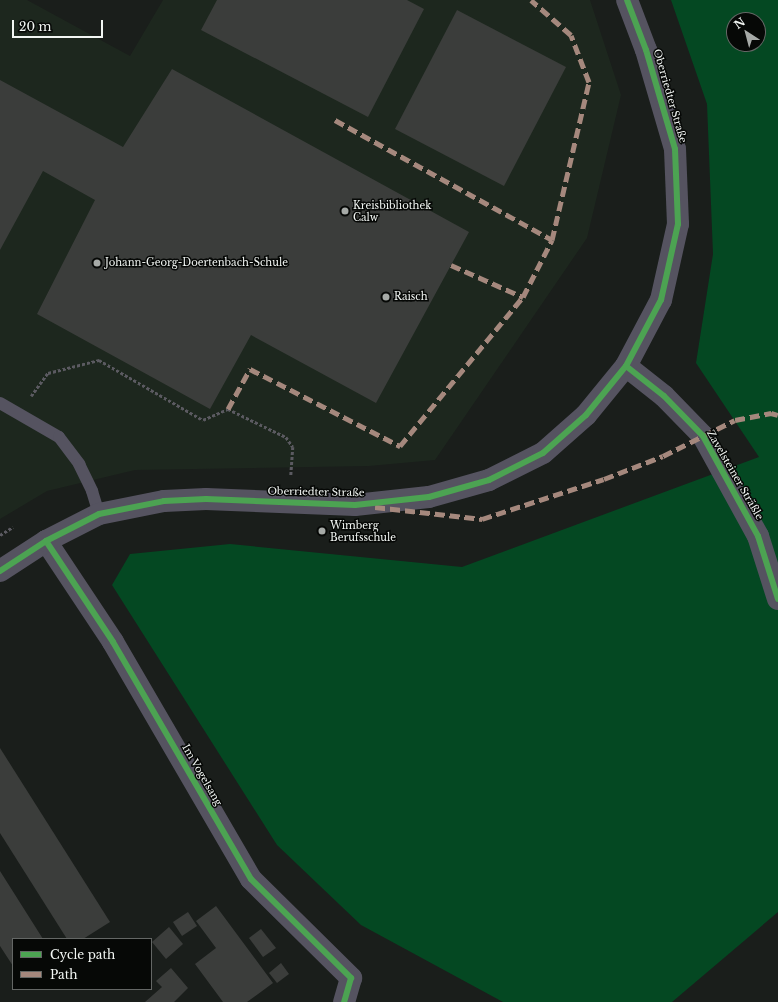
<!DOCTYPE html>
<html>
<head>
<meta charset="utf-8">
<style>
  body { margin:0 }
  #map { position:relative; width:778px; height:1002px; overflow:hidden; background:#1a1e1b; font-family:"Libre Baskerville",serif }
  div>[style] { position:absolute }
  .built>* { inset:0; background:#1d271e }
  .forest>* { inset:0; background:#044822 }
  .building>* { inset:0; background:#3b3d3b }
  .path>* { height:2.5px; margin-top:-1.25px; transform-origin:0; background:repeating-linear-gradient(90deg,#5b5a61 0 3px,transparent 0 5px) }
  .service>* { height:12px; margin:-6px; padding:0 6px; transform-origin:6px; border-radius:6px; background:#555360 }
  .minor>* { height:22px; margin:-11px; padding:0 11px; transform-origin:11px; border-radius:11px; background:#555360 }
  .quiet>* { height:5px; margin-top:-2.5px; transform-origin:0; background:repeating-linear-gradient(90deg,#a5887d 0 10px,transparent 0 15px) }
  .cycleway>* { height:6px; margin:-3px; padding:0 3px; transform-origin:3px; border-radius:3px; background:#4ca352 }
  .dots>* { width:11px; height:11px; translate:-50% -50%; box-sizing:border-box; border:2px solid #060806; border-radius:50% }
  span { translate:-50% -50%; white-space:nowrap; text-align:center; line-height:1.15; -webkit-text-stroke:3px #060806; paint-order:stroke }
  .street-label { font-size:10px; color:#f2f6f3 }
  .poi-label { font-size:10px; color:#f2f6f3 }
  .left { translate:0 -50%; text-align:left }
  .legend { position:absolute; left:12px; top:938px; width:140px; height:52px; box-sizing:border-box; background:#060806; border:1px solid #646765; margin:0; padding:5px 7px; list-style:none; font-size:12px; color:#f2f6f3 }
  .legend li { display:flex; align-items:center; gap:8px; height:20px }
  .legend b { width:20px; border:1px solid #646765 }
  .north { position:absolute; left:726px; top:12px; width:40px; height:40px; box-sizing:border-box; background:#060806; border:1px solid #646765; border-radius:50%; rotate:324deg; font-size:11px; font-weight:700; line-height:16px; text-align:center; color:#f2f6f3 }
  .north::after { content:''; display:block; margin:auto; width:14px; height:18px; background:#a6aaa7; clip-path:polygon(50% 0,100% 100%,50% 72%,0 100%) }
  .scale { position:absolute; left:12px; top:20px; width:91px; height:18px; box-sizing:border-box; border:2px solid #f2f6f3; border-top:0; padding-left:5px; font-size:12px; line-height:14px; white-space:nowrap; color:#f2f6f3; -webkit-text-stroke:3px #060806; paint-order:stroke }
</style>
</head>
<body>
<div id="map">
  <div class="built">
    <i style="clip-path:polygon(0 0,27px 0,130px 56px,163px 0,590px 0,621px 95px,587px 238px,435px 460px,369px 466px,135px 470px,47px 491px,0 519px)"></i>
  </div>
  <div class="forest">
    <i style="clip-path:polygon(evenodd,671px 0,778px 0,778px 912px,672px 1002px,503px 1002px,361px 925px,277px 845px,112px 585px,130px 554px,230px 544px,462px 567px,759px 457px,696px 363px,713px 254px,707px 104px,671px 0,734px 20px,758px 20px,758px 44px,734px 44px,734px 20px)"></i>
  </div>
  <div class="building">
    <i style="clip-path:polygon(217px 0,407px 0,424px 9px,368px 117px,201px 30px)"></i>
    <i style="clip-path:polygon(457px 10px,566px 67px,504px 186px,395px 129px)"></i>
    <i style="clip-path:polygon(172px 69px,469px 232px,376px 403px,251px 335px,210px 409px,37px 314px,95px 200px,43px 171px,0 250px,0 80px,123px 147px)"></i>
    <i style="clip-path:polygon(0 748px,110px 922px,83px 939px,67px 939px,0 833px)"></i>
    <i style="clip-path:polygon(0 871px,43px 939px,13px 939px,13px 966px,0 946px)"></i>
    <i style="clip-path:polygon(216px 906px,273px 983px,247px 1002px,223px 1002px,195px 964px,216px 948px,196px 921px)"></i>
    <i style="clip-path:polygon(188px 912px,197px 926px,182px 936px,173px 922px)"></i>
    <i style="clip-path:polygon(169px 927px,183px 944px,166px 959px,152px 942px)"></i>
    <i style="clip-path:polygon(261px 929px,276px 948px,263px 957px,249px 938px)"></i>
    <i style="clip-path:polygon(281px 963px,289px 974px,277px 983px,269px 973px)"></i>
    <i style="clip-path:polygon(171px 968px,188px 988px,174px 1002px,145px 1002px,162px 987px,156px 981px)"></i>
  </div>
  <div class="path">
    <i style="left:31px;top:396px;width:29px;rotate:-54deg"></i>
    <i style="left:48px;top:373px;width:53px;rotate:-14.3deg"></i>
    <i style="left:99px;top:360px;width:120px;rotate:30deg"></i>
    <i style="left:203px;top:420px;width:27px;rotate:-24deg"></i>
    <i style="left:228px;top:409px;width:64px;rotate:25.8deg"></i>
    <i style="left:286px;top:437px;width:12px;rotate:55deg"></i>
    <i style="left:293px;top:447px;width:29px;rotate:94deg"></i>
    <i style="left:0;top:535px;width:15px;rotate:-32deg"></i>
  </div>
  <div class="service">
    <i style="left:0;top:403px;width:68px;rotate:30deg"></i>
    <i style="left:59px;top:437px;width:34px;rotate:53deg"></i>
    <i style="left:79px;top:464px;width:30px;rotate:64deg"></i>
    <i style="left:92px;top:491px;width:24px;rotate:73deg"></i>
  </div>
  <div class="minor">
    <i style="left:626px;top:366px;width:48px;rotate:38.3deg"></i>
    <i style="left:664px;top:396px;width:56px;rotate:45.7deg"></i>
    <i style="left:703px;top:436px;width:114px;rotate:61.2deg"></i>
    <i style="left:758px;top:536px;width:66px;rotate:72.4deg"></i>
    <i style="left:46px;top:541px;width:121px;rotate:56.4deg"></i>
    <i style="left:113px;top:642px;width:274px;rotate:59.8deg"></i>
    <i style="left:251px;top:879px;width:141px;rotate:44.7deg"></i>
    <i style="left:351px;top:978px;width:25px;rotate:106deg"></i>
    <i style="left:0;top:571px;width:55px;rotate:-33.1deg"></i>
    <i style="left:46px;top:541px;width:59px;rotate:-27deg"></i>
    <i style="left:99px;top:514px;width:66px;rotate:-11.3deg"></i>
    <i style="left:164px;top:501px;width:42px;rotate:-2.7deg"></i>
    <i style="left:206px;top:499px;width:149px;rotate:2.3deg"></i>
    <i style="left:355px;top:505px;width:74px;rotate:-6.2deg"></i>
    <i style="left:429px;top:497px;width:62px;rotate:-15.8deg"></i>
    <i style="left:489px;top:480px;width:60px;rotate:-26.6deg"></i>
    <i style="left:543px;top:453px;width:57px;rotate:-41.5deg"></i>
    <i style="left:586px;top:415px;width:63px;rotate:-50.8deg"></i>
    <i style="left:626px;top:366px;width:75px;rotate:-62.1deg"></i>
    <i style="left:661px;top:300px;width:78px;rotate:-77.4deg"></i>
    <i style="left:678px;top:224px;width:75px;rotate:-92.3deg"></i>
    <i style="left:675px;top:149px;width:103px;rotate:-106.3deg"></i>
    <i style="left:646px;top:50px;width:53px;rotate:-110.8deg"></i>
  </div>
  <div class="quiet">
    <i style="left:335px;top:120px;width:248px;rotate:28.9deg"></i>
    <i style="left:451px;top:265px;width:79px;rotate:24deg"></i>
    <i style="left:228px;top:409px;width:46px;rotate:-61.2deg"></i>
    <i style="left:250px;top:369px;width:169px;rotate:27.2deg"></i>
    <i style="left:400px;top:446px;width:193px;rotate:-50.5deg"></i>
    <i style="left:523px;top:297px;width:64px;rotate:-63deg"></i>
    <i style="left:552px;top:240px;width:162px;rotate:-76.8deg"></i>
    <i style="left:589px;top:82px;width:50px;rotate:-111deg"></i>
    <i style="left:571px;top:35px;width:53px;rotate:-138.8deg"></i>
    <i style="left:375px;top:507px;width:108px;rotate:6.4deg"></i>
    <i style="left:482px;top:519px;width:128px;rotate:-18.2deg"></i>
    <i style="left:604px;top:479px;width:63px;rotate:-21.3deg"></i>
    <i style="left:663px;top:456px;width:80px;rotate:-26.6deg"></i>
    <i style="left:735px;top:420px;width:37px;rotate:-11deg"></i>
    <i style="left:771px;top:413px;width:7px;rotate:16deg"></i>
  </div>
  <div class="cycleway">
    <i style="left:626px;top:366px;width:48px;rotate:38.3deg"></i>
    <i style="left:664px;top:396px;width:56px;rotate:45.7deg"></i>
    <i style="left:703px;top:436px;width:114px;rotate:61.2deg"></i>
    <i style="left:758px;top:536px;width:66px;rotate:72.4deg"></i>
    <i style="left:46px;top:541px;width:121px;rotate:56.4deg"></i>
    <i style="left:113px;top:642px;width:274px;rotate:59.8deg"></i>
    <i style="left:251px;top:879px;width:141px;rotate:44.7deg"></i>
    <i style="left:351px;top:978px;width:25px;rotate:106deg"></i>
    <i style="left:0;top:571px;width:55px;rotate:-33.1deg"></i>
    <i style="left:46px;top:541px;width:59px;rotate:-27deg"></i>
    <i style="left:99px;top:514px;width:66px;rotate:-11.3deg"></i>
    <i style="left:164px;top:501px;width:42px;rotate:-2.7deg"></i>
    <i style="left:206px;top:499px;width:149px;rotate:2.3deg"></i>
    <i style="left:355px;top:505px;width:74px;rotate:-6.2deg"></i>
    <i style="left:429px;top:497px;width:62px;rotate:-15.8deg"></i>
    <i style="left:489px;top:480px;width:60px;rotate:-26.6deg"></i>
    <i style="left:543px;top:453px;width:57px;rotate:-41.5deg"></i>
    <i style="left:586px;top:415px;width:63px;rotate:-50.8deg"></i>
    <i style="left:626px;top:366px;width:75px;rotate:-62.1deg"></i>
    <i style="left:661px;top:300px;width:78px;rotate:-77.4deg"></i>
    <i style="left:678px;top:224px;width:75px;rotate:-92.3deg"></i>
    <i style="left:675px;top:149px;width:103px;rotate:-106.3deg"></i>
    <i style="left:646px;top:50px;width:53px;rotate:-110.8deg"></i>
  </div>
  <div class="dots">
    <i style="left:345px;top:211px;background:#a6aaa7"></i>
    <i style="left:97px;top:263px;background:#a6aaa7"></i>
    <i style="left:386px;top:297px;background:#a6aaa7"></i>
    <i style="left:322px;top:531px;background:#a6aaa7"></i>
  </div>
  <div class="street-label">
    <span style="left:670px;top:96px;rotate:74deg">Oberriedter Straße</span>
    <span style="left:735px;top:475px;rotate:60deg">Zavelsteiner Sträßle</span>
    <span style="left:316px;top:492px;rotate:1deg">Oberriedter Straße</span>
    <span style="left:202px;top:775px;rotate:60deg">Im Vogelsang</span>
  </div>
  <div class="poi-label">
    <span class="left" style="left:353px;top:211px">Kreisbibliothek<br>Calw</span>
    <span class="left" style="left:105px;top:263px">Johann-Georg-Doertenbach-Schule</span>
    <span class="left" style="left:394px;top:297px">Raisch</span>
    <span class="left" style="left:330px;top:531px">Wimberg<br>Berufsschule</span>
  </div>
  <ul class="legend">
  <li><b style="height:5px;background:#4ca352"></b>Cycle path</li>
  <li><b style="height:5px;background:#a5887d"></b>Path</li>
  </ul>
  <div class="north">N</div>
  <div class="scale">20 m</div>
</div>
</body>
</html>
